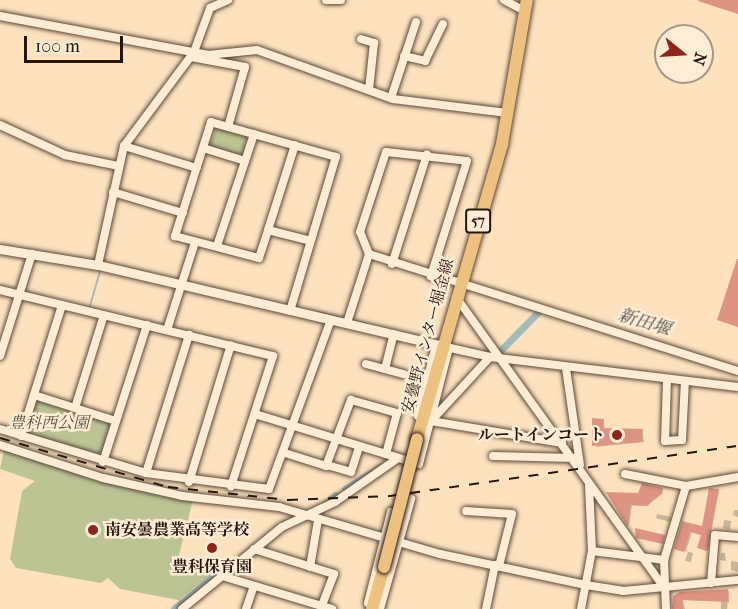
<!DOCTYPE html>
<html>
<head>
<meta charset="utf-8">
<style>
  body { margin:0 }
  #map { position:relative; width:738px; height:609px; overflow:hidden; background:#fde2bd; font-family:"IM FELL French Canon","Noto Serif JP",serif }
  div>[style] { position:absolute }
  .green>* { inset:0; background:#bcc493 }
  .shadow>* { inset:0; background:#0003 }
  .stream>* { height:2px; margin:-1px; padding:0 1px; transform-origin:1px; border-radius:1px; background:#a2bcb9 }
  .canal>* { height:7px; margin:-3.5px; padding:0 3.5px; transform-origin:3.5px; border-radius:3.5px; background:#a2bcb9 }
  .building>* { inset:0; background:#df9381 }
  .roads { filter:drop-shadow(0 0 2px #5a483a) drop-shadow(0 0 2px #5a483a) }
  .minor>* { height:8px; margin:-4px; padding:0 4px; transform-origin:4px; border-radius:4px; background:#feecd4 }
  .tertiary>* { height:9px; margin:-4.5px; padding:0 4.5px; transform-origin:4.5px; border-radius:4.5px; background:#feecd4 }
  .primary>* { height:12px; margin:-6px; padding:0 6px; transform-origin:6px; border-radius:6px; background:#eec17e }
  .rail>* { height:2px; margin-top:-1px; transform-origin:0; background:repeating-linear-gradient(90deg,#24150f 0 10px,transparent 0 20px) }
  .bridges { filter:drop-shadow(0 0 2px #24150f) drop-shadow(0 0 2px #24150f) }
  .primary-bridge>* { height:12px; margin:-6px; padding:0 6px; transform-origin:6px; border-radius:6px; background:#eec17e }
  .dots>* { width:16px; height:16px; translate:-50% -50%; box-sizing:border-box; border:3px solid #feecd4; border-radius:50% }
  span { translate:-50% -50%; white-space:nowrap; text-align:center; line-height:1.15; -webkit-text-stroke:5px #feecd4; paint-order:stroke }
  .shield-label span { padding:2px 4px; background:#feecd4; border:2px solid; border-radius:4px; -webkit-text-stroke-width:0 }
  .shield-label { font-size:15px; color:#24150f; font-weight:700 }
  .street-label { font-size:16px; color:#24150f }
  .park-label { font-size:16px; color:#59523d; font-style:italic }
  .poi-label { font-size:16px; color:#24150f; font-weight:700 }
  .right { translate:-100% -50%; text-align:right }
  .left { translate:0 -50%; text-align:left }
  .water-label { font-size:18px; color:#504f4a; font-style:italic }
  .north { position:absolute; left:654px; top:24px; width:60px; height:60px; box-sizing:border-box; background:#feecd4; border:2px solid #a79685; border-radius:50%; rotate:108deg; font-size:16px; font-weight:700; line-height:24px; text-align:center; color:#24150f }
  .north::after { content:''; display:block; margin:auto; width:21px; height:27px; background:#8f2418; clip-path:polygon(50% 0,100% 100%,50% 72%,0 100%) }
  .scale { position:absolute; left:24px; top:36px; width:99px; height:27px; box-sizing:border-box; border:3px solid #24150f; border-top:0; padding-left:8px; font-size:18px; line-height:21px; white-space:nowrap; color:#24150f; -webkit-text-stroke:4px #feecd4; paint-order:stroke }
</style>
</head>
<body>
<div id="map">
  <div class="green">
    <i style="clip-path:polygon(217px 127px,247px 135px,243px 155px,209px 147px)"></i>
    <i style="clip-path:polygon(36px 400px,112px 424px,102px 458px,25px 434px)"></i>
    <i style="clip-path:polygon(4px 450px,193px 500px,178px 559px,212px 573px,179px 600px,120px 589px,108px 578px,101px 583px,16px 568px,10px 559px,22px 491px,35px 481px,0 469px)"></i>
  </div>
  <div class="shadow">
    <i style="clip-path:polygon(603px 420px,605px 429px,642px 430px,644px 442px,596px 447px)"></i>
    <i style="clip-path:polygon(643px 485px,663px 489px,648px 506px,632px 505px,629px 526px,608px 494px,639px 494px)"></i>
    <i style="clip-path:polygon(719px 490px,708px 550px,698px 547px,702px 534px,692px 532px,686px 551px,693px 553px,691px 562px,685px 561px,688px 552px,677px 549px,683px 523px,703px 528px)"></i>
    <i style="clip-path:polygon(734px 510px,738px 510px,738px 517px,733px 515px)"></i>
    <i style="clip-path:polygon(657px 514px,671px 517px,670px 522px,656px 518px)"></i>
    <i style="clip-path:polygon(724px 520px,731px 521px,730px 530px,723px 528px)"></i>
    <i style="clip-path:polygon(721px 553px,725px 553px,726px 561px,720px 560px)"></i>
    <i style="clip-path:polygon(731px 561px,738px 562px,738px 572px,731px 570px)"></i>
    <i style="clip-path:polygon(729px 591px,727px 609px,721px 609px,721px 601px,683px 600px,685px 609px,674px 609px,674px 598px)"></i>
  </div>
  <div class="stream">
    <i style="left:89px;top:309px;width:43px;rotate:-73.7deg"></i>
    <i style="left:318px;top:312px;width:51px;rotate:13.5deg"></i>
  </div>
  <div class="canal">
    <i style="left:500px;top:351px;width:54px;rotate:-45.7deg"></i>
    <i style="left:345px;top:489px;width:43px;rotate:-32.6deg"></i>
    <i style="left:324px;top:505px;width:15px;rotate:-42deg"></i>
    <i style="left:174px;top:609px;width:52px;rotate:-40.4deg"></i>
  </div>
  <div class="building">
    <i style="clip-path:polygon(699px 0,738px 0,738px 14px,698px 1px)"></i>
    <i style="clip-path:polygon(737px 259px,738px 259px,738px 327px,717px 320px)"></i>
    <i style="clip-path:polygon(592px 418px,604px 419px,603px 428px,643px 429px,642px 442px,592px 446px)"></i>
    <i style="clip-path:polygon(642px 483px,663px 488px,662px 494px,646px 506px,630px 505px,628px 527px,606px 492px,638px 493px)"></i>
    <i style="clip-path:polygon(709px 488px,719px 489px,707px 551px,697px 548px,701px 535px,690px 532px,684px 552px,674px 549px,682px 521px,702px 526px)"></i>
    <i style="clip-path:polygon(635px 528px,665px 535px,663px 544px,636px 538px)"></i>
    <i style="clip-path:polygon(728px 589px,729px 602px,682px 600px,683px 609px,672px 609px,673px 596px,680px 592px)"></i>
  </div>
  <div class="roads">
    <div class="minor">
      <i style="left:326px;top:0;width:15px"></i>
      <i style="left:504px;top:0;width:24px;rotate:28deg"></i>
      <i style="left:0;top:16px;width:212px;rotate:10.6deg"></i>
      <i style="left:208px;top:55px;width:49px;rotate:-5.8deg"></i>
      <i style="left:257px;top:50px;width:145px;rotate:19.8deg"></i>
      <i style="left:393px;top:99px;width:115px;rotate:7deg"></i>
      <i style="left:361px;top:39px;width:14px;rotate:17deg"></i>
      <i style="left:374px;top:43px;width:47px;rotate:96.1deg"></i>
      <i style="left:404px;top:56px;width:22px;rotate:13deg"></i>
      <i style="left:425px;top:61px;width:41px;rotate:-64.1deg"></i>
      <i style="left:191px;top:57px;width:55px;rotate:10.5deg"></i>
      <i style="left:245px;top:67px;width:62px;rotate:105.8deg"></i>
      <i style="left:391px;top:98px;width:80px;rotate:-71.8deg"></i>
      <i style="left:0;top:125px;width:72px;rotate:24.8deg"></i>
      <i style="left:65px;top:155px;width:54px;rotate:11.7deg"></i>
      <i style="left:124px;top:146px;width:76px;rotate:16.8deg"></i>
      <i style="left:203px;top:148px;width:44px;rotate:17.2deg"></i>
      <i style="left:113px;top:192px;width:73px;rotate:16.7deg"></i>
      <i style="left:268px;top:230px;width:89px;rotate:-72.4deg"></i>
      <i style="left:217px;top:246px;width:118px;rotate:-71.7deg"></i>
      <i style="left:369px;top:254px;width:24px;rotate:-112deg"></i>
      <i style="left:360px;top:232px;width:84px;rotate:-72deg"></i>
      <i style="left:386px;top:152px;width:81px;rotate:6.3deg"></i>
      <i style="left:467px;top:161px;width:121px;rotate:107.4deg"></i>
      <i style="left:392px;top:264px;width:115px;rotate:-72.3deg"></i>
      <i style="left:98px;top:265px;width:122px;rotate:-77.7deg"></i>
      <i style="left:124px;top:146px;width:117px;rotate:-53.3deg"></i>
      <i style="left:194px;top:52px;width:47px;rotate:-70deg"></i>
      <i style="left:210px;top:8px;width:20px;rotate:-24deg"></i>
      <i style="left:0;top:290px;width:281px;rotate:13.6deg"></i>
      <i style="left:273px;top:356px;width:137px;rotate:107.9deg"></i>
      <i style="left:456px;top:297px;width:357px;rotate:54.4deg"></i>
      <i style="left:290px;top:311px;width:161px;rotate:-73.4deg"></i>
      <i style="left:336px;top:157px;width:130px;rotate:-164.4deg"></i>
      <i style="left:211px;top:122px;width:120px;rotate:107.5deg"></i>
      <i style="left:175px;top:236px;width:87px;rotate:14.7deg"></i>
      <i style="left:259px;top:258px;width:29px;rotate:-72deg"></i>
      <i style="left:268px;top:230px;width:44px;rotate:14.3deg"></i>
      <i style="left:347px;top:323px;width:72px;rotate:-72.3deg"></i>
      <i style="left:369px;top:254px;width:387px;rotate:17.6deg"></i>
      <i style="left:167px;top:330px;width:92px;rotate:-72.3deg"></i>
      <i style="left:446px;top:347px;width:45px;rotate:12.8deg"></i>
      <i style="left:0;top:356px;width:107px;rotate:-72.6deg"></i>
      <i style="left:366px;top:364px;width:39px;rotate:15deg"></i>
      <i style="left:566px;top:368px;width:98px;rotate:81.8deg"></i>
      <i style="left:385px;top:369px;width:36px;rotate:-76deg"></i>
      <i style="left:667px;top:379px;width:62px;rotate:91.8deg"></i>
      <i style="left:665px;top:441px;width:17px;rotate:-3deg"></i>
      <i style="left:682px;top:440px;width:59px;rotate:-87.1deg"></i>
      <i style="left:34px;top:395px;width:86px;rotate:17.6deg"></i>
      <i style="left:75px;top:408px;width:97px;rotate:-72.7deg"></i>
      <i style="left:255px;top:414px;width:171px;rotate:17deg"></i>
      <i style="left:419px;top:464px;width:120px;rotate:-75.5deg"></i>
      <i style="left:418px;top:416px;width:73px;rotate:-75.8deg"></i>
      <i style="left:431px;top:421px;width:87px;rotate:-47.3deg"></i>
      <i style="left:490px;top:357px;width:250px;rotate:6.9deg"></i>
      <i style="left:431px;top:421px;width:133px;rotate:9.5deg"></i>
      <i style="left:0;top:429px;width:152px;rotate:16.8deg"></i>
      <i style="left:146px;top:473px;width:124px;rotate:7.4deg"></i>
      <i style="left:269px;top:489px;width:180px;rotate:-69.9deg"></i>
      <i style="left:21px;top:436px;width:137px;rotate:-72.6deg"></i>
      <i style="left:0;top:445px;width:108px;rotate:17.8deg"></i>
      <i style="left:103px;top:478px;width:81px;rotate:12.8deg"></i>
      <i style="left:182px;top:496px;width:98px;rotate:6.5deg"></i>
      <i style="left:279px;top:507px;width:168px;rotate:16.3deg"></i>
      <i style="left:440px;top:554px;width:149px;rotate:12deg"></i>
      <i style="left:586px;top:585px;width:37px;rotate:9deg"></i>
      <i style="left:623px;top:591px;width:116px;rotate:-5.5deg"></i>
      <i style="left:285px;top:453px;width:43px;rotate:17.6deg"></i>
      <i style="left:326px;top:466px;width:71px;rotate:-69.3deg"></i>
      <i style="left:351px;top:400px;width:48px;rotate:15.8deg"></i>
      <i style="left:397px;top:413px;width:42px;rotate:105deg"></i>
      <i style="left:493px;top:456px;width:81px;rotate:1.4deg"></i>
      <i style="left:103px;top:462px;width:144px;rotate:-72.2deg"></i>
      <i style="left:327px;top:465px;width:25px;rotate:16deg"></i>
      <i style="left:351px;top:472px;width:26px;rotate:-72deg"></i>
      <i style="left:146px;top:473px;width:145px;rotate:-72.7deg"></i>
      <i style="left:625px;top:474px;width:62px;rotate:11.1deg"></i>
      <i style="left:189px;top:482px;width:143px;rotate:-73deg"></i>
      <i style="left:466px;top:511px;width:46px;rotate:3.7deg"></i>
      <i style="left:512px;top:514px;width:54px;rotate:104deg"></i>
      <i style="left:406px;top:517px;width:19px;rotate:-74deg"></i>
      <i style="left:254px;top:549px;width:84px;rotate:17.4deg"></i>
      <i style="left:334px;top:574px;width:34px;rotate:111deg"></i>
      <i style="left:592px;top:551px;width:73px;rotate:7.1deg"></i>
      <i style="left:310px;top:567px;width:48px;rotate:-80.3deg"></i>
      <i style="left:222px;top:576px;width:115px;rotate:16.7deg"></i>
      <i style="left:711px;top:583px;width:48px;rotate:-85.2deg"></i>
      <i style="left:715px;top:535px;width:23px;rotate:5deg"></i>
      <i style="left:368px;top:603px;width:94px;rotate:-75.8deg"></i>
      <i style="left:391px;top:512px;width:16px;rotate:18deg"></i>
      <i style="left:406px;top:517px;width:96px;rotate:105.8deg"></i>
      <i style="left:182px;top:609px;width:129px;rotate:-39.4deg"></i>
      <i style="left:282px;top:527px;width:59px;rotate:-25.3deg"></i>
      <i style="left:335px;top:502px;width:77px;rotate:-34.9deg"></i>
      <i style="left:246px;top:609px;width:24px;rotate:-71deg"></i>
      <i style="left:486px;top:609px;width:45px;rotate:-78.4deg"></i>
      <i style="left:581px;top:609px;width:59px;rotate:-79.3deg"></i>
      <i style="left:592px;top:551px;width:67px;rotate:-92.6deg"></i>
      <i style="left:666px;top:609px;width:49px;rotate:-92.3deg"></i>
      <i style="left:664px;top:560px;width:77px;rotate:-73.4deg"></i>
      <i style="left:686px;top:486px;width:53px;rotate:-9.8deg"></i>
    </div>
    <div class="tertiary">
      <i style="left:0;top:249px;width:99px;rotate:9.3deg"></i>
      <i style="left:98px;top:265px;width:353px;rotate:13.2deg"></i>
    </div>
    <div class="primary">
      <i style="left:417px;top:439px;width:307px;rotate:-73.9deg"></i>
      <i style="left:502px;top:144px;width:146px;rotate:-80.2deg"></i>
      <i style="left:372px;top:609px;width:44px;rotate:-74.1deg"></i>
    </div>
  </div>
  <div class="rail">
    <i style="left:0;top:438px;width:175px;rotate:16.3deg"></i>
    <i style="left:168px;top:487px;width:121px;rotate:6.2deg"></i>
    <i style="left:288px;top:500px;width:102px;rotate:-2.2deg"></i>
    <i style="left:390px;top:496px;width:352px;rotate:-8.2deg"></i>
  </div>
  <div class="bridges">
    <div class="primary-bridge">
      <i style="left:384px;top:567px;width:132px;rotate:-75.5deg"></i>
    </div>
  </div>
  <div class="dots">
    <i style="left:617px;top:435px;background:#8f2418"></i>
    <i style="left:93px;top:530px;background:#8f2418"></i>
    <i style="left:212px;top:548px;background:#8f2418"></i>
  </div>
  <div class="shield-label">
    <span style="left:478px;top:221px">57</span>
  </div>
  <div class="street-label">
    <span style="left:428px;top:336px;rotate:-75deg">安曇野インター堀金線</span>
  </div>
  <div class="park-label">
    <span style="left:49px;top:423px">豊科西公園</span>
  </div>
  <div class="poi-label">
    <span class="right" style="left:605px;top:435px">ルートインコート</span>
    <span class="left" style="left:105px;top:530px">南安曇農業高等学校</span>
    <span style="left:212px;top:567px">豊科保育園</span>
  </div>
  <div class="water-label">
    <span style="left:644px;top:323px;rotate:17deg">新田堰</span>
  </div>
  <div class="north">N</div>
  <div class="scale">100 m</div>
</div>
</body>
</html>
